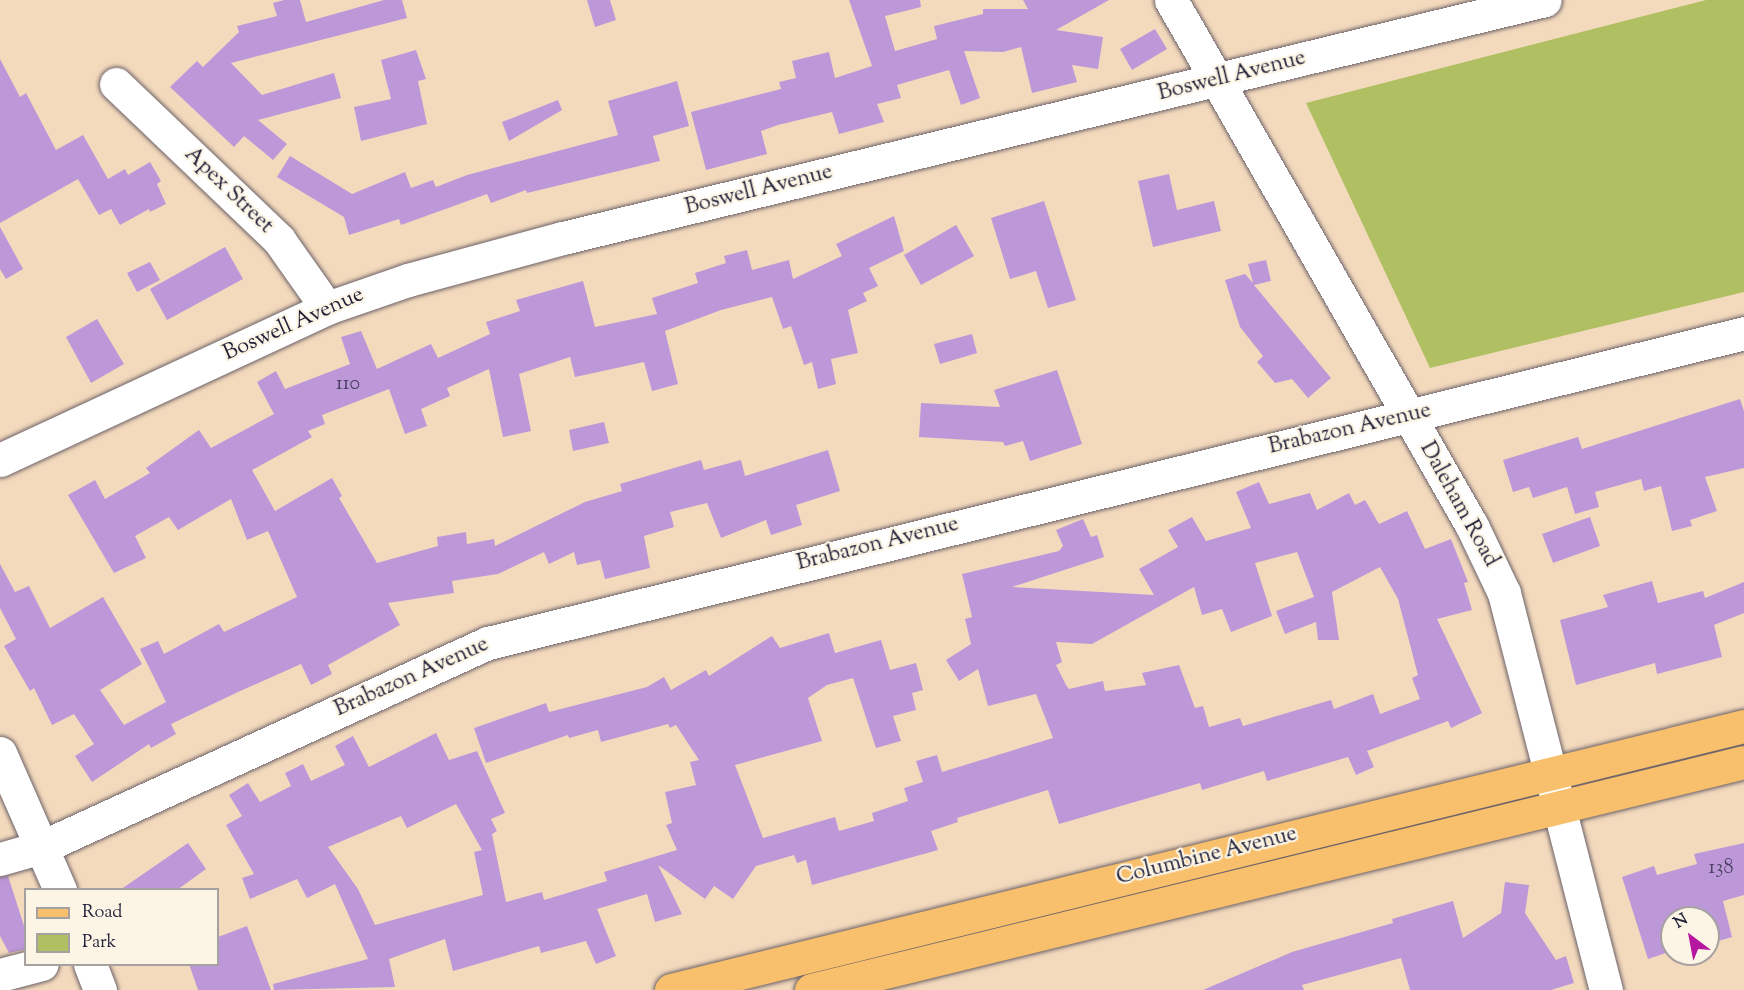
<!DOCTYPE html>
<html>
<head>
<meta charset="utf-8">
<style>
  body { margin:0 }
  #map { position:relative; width:1744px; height:990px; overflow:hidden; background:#f4dabd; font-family:"Sorts Mill Goudy",serif }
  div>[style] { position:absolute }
  .green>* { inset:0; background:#afbf62 }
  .building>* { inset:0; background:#bd98d9 }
  .roads { filter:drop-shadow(0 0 2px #6c6268) drop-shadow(0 0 2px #6c6268) }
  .minor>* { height:33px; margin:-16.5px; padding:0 16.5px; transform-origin:16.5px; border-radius:16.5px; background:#fff }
  .major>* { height:33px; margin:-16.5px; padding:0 16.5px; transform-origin:16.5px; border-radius:16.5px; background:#f8bf6c }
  span { translate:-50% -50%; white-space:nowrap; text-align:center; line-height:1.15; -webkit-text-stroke:4.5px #fcf5e5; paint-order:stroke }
  .number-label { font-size:20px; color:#494062 }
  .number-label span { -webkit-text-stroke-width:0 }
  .street-label { font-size:22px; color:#22223b }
  .legend { position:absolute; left:24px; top:888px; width:195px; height:78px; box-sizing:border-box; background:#fcf5e5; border:2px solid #a5a1a1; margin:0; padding:8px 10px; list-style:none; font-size:18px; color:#22223b }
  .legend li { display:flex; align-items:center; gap:12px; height:30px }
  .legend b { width:30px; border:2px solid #a5a1a1 }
  .north { position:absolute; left:1660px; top:906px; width:60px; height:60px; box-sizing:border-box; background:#fcf5e5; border:2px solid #a5a1a1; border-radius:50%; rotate:328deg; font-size:16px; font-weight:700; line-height:24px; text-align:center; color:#22223b }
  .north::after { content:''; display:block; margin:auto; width:21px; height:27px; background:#b5179e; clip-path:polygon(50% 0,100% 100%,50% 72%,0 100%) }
</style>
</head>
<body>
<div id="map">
  <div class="green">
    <i style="clip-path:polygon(1706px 0,1744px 0,1744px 292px,1430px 368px,1306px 103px)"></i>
  </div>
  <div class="building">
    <i style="clip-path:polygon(284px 0,300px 0,306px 22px,384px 0,402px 0,407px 18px,231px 63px,262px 95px,334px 73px,341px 98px,258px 120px,287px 144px,273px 160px,244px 136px,234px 147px,170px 87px,197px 61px,203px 67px,239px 32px,237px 26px,277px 16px,273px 3px)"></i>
    <i style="clip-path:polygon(587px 0,610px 0,616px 20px,595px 27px)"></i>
    <i style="clip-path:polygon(849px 0,920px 0,921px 7px,885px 16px,895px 51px,937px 39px,934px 26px,983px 14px,983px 9px,1028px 9px,1023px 0,1109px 0,1056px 30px,1103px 37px,1098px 69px,1072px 65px,1077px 82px,1032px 93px,1021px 47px,1003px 52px,964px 51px,980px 98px,961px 105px,949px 70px,897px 85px,901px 98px,877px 104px,884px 122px,839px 134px,832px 112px,778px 125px,761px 131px,767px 154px,706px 170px,691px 112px,781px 89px,779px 82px,796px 78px,792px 61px,829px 52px,835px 78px,872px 66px)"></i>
    <i style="clip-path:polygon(1155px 29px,1167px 49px,1132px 70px,1120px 49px)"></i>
    <i style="clip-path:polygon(416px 50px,426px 79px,418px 81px,427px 124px,361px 141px,354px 107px,391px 99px,381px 60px)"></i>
    <i style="clip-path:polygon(0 59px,20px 97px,26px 93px,56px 150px,83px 135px,108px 179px,125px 169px,128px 175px,150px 162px,161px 181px,157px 184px,166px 204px,150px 212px,149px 209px,120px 225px,111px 209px,99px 215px,78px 179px,0 223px)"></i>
    <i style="clip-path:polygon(677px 81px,689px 126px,653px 136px,660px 161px,527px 193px,526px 190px,491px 203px,487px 194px,401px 225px,399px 219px,349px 235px,344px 217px,277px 177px,290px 156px,352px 194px,405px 172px,411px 188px,433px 180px,436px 187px,467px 175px,618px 135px,608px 101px)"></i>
    <i style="clip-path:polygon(558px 100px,562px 110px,509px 141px,502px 122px)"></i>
    <i style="clip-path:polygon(1169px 174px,1177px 210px,1214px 201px,1221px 231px,1153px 247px,1138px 181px)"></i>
    <i style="clip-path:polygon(1044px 201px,1076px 300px,1048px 308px,1036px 271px,1010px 279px,991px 218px)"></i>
    <i style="clip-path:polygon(894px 216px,904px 251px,869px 268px,878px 286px,863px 293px,867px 301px,848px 310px,858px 353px,831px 359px,836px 384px,818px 389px,812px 362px,804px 365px,791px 326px,783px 329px,772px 297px,721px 310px,665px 331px,678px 384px,652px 391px,644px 362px,575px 377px,570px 357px,519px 374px,531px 431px,503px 437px,489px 369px,447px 388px,450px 396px,421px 409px,427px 426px,405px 434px,389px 389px,322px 415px,325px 424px,308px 431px,312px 437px,252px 470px,275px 511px,332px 478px,342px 496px,339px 498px,377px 563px,438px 546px,437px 537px,466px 532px,467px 544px,494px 539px,495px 546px,585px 502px,622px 491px,620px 484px,701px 460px,704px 470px,741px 460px,745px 476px,828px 450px,840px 491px,796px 505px,802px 525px,771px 535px,766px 520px,721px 538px,707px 503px,670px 512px,674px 527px,644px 536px,650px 568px,605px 579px,600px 560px,577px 565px,574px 552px,549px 564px,544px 552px,498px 574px,452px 581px,454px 593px,388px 603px,400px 625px,328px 665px,332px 674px,311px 685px,301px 664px,238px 692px,171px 724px,176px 734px,151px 748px,149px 744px,92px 782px,75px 756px,94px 744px,74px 714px,52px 725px,34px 688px,30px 691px,4px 646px,16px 639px,0 608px,0 564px,15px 592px,29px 586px,50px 628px,103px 597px,142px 664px,100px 690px,124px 725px,166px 702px,140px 649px,158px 641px,164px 654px,219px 624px,224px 632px,297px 597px,268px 531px,247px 540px,231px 499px,178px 530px,169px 517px,135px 536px,146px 558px,114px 573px,68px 495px,95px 480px,105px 499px,150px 473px,146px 468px,199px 430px,211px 448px,274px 414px,257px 382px,276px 371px,285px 389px,350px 364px,341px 337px,361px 331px,377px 369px,431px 344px,438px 358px,490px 334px,486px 322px,520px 311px,516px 300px,583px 281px,595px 327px,657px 314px,652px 298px,698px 283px,695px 273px,726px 263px,724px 256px,747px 250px,752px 270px,789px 260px,793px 279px,842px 256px,836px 244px)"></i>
    <i style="clip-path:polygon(956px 225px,974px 256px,921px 285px,904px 255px)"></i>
    <i style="clip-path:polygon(0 227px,23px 269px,6px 279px,0 269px)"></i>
    <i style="clip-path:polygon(225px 247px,243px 279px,167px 320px,150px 289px)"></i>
    <i style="clip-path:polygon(1266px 260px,1271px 281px,1254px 285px,1331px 378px,1308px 398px,1292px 379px,1275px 383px,1257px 362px,1263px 356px,1240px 327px,1225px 280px,1245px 274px,1253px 283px,1248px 264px)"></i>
    <i style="clip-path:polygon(150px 262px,160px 280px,137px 292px,127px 273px)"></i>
    <i style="clip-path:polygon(97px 319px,124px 364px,91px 383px,66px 337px)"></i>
    <i style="clip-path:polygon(972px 334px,977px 353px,940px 364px,934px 344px)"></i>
    <i style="clip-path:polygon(1057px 370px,1082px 444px,1030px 461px,1023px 441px,1005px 446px,1003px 442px,919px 437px,921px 403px,1000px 407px,994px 390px)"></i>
    <i style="clip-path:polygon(1740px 399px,1744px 411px,1744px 468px,1705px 477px,1717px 511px,1690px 520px,1692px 526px,1672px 531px,1661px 486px,1644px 491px,1641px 479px,1595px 492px,1599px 507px,1575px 514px,1567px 487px,1533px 498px,1529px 487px,1513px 492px,1503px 460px,1578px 437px,1582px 449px)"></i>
    <i style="clip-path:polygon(604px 422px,609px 443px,573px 451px,569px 430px)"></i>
    <i style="clip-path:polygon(evenodd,1259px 482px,1269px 504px,1310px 493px,1317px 510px,1349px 493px,1355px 505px,1365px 500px,1379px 524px,1407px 511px,1425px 549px,1451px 539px,1468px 582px,1464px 583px,1472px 610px,1437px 619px,1482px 713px,1451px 728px,1448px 721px,1367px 751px,1374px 767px,1356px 775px,1348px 757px,1267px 781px,1264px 771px,1202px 790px,1200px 783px,1059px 824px,1048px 790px,957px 818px,958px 822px,931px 831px,938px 850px,812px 885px,806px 860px,797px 863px,794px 855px,756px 866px,733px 899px,714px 886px,705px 899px,658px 865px,682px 914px,655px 922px,647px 894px,597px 909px,616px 956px,596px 964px,586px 941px,541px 953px,539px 946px,453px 971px,445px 939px,389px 959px,395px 987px,274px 990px,273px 984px,368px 959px,335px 884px,307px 898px,297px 879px,250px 899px,242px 878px,254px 874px,226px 825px,242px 816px,229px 795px,248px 783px,260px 802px,291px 786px,285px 773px,303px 764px,311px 781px,345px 765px,335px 746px,353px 736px,369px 767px,436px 733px,449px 760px,477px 751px,505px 813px,491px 819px,497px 831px,492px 834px,506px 902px,542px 892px,544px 900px,607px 881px,604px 872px,677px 850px,666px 825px,672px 823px,665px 792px,696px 785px,690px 762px,699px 760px,676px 725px,670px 728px,668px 724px,601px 742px,598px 730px,569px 738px,568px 735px,486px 763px,474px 728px,546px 703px,549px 712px,647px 687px,664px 677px,671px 690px,706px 670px,709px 676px,772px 636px,780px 648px,829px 633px,835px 653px,881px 640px,890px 670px,916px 663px,923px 690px,912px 693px,916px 710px,893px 716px,901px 741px,876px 748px,853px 678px,827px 685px,808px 698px,822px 741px,735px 765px,763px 838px,835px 817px,839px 831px,874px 821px,872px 813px,908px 801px,904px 788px,923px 782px,916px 761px,937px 755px,942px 772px,1053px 738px,1036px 694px,988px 706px,978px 669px,959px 681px,946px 660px,971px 644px,965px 619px,972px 617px,962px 574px,1059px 551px,1063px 546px,1056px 530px,1083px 519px,1091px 537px,1097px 535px,1104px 557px,1012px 587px,1154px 595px,1139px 569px,1178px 547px,1168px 530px,1192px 517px,1206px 541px,1251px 528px,1236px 492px,1259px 482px,1297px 552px,1314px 597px,1276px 611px,1285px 634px,1316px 622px,1318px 640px,1339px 640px,1332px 592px,1380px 567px,1398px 599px,1418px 675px,1412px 678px,1420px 699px,1380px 714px,1373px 694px,1334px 709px,1331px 700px,1243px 726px,1240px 718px,1209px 727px,1203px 706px,1195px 708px,1179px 665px,1142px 673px,1146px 685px,1105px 691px,1103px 681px,1069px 689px,1066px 685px,1056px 665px,1062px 662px,1056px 642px,1092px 644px,1194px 587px,1202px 615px,1222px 609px,1231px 632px,1272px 616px,1255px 563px,1297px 552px,1259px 482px,456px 804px,482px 850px,474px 852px,483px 895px,375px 925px,358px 889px,328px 847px,401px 816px,407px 828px,456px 804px)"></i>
    <i style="clip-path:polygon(1590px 517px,1600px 546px,1553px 563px,1542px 534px)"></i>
    <i style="clip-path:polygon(1652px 581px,1658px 603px,1703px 591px,1705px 598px,1744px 582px,1744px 613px,1714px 625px,1722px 657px,1657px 674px,1655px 663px,1576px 685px,1560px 620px,1608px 607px,1603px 595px)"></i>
    <i style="clip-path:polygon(188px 843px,206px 869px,177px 890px,120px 890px)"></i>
    <i style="clip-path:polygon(1744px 843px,1744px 895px,1723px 901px,1732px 937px,1708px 944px,1708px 918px,1672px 918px,1672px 951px,1648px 959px,1622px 877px,1654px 866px,1657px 875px,1697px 864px,1694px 854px)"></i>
    <i style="clip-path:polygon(8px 876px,26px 932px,26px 949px,9px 953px,0 936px,0 877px)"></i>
    <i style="clip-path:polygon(1505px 882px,1529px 885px,1525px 913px,1556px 960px,1566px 956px,1574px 983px,1551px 990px,1410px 990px,1401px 958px,1302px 985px,1304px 990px,1203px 990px,1292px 952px,1393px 923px,1392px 919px,1453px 901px,1463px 938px,1501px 913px)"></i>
    <i style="clip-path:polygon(247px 926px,271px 990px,198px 990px,189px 964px,218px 964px,218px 937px)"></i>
  </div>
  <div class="roads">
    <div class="minor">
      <i style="left:1171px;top:0;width:606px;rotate:60.22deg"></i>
      <i style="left:1472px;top:526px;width:74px;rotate:64.5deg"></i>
      <i style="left:1504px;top:593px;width:410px;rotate:75.6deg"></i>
      <i style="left:116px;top:84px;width:226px;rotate:43.7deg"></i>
      <i style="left:279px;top:240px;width:83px;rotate:54.8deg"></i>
      <i style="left:0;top:460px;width:361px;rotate:-24.9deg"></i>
      <i style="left:327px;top:308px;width:86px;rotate:-19.1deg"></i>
      <i style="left:408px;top:280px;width:161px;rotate:-15.2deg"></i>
      <i style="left:563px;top:238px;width:1010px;rotate:-13.62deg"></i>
      <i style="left:0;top:753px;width:150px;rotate:66.3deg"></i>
      <i style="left:0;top:859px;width:44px;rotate:-15.9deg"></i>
      <i style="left:42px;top:847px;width:490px;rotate:-24.6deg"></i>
      <i style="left:488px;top:643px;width:1294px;rotate:-13.86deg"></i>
      <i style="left:90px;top:964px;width:28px;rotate:69deg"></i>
      <i style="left:0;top:975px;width:43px;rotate:-14.7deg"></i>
    </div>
    <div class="major">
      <i style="left:671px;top:990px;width:1105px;rotate:-13.82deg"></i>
      <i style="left:811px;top:990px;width:960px;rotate:-13.73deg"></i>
    </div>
  </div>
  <div class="number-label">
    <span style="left:348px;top:384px">110</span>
    <span style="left:1721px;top:868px">138</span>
  </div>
  <div class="street-label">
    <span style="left:1232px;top:77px;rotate:-14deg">Boswell Avenue</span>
    <span style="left:228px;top:191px;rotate:44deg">Apex Street</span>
    <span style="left:759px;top:191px;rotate:-14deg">Boswell Avenue</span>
    <span style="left:294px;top:325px;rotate:-24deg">Boswell Avenue</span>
    <span style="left:1350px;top:430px;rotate:-13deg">Brabazon Avenue</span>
    <span style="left:1458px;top:505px;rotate:61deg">Daleham Road</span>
    <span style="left:878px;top:545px;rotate:-14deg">Brabazon Avenue</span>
    <span style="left:412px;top:678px;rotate:-24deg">Brabazon Avenue</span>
    <span style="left:1207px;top:857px;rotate:-14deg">Columbine Avenue</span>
  </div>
  <ul class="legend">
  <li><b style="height:8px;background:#f8bf6c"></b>Road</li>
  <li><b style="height:16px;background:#afbf62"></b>Park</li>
  </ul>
  <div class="north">N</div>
</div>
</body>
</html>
